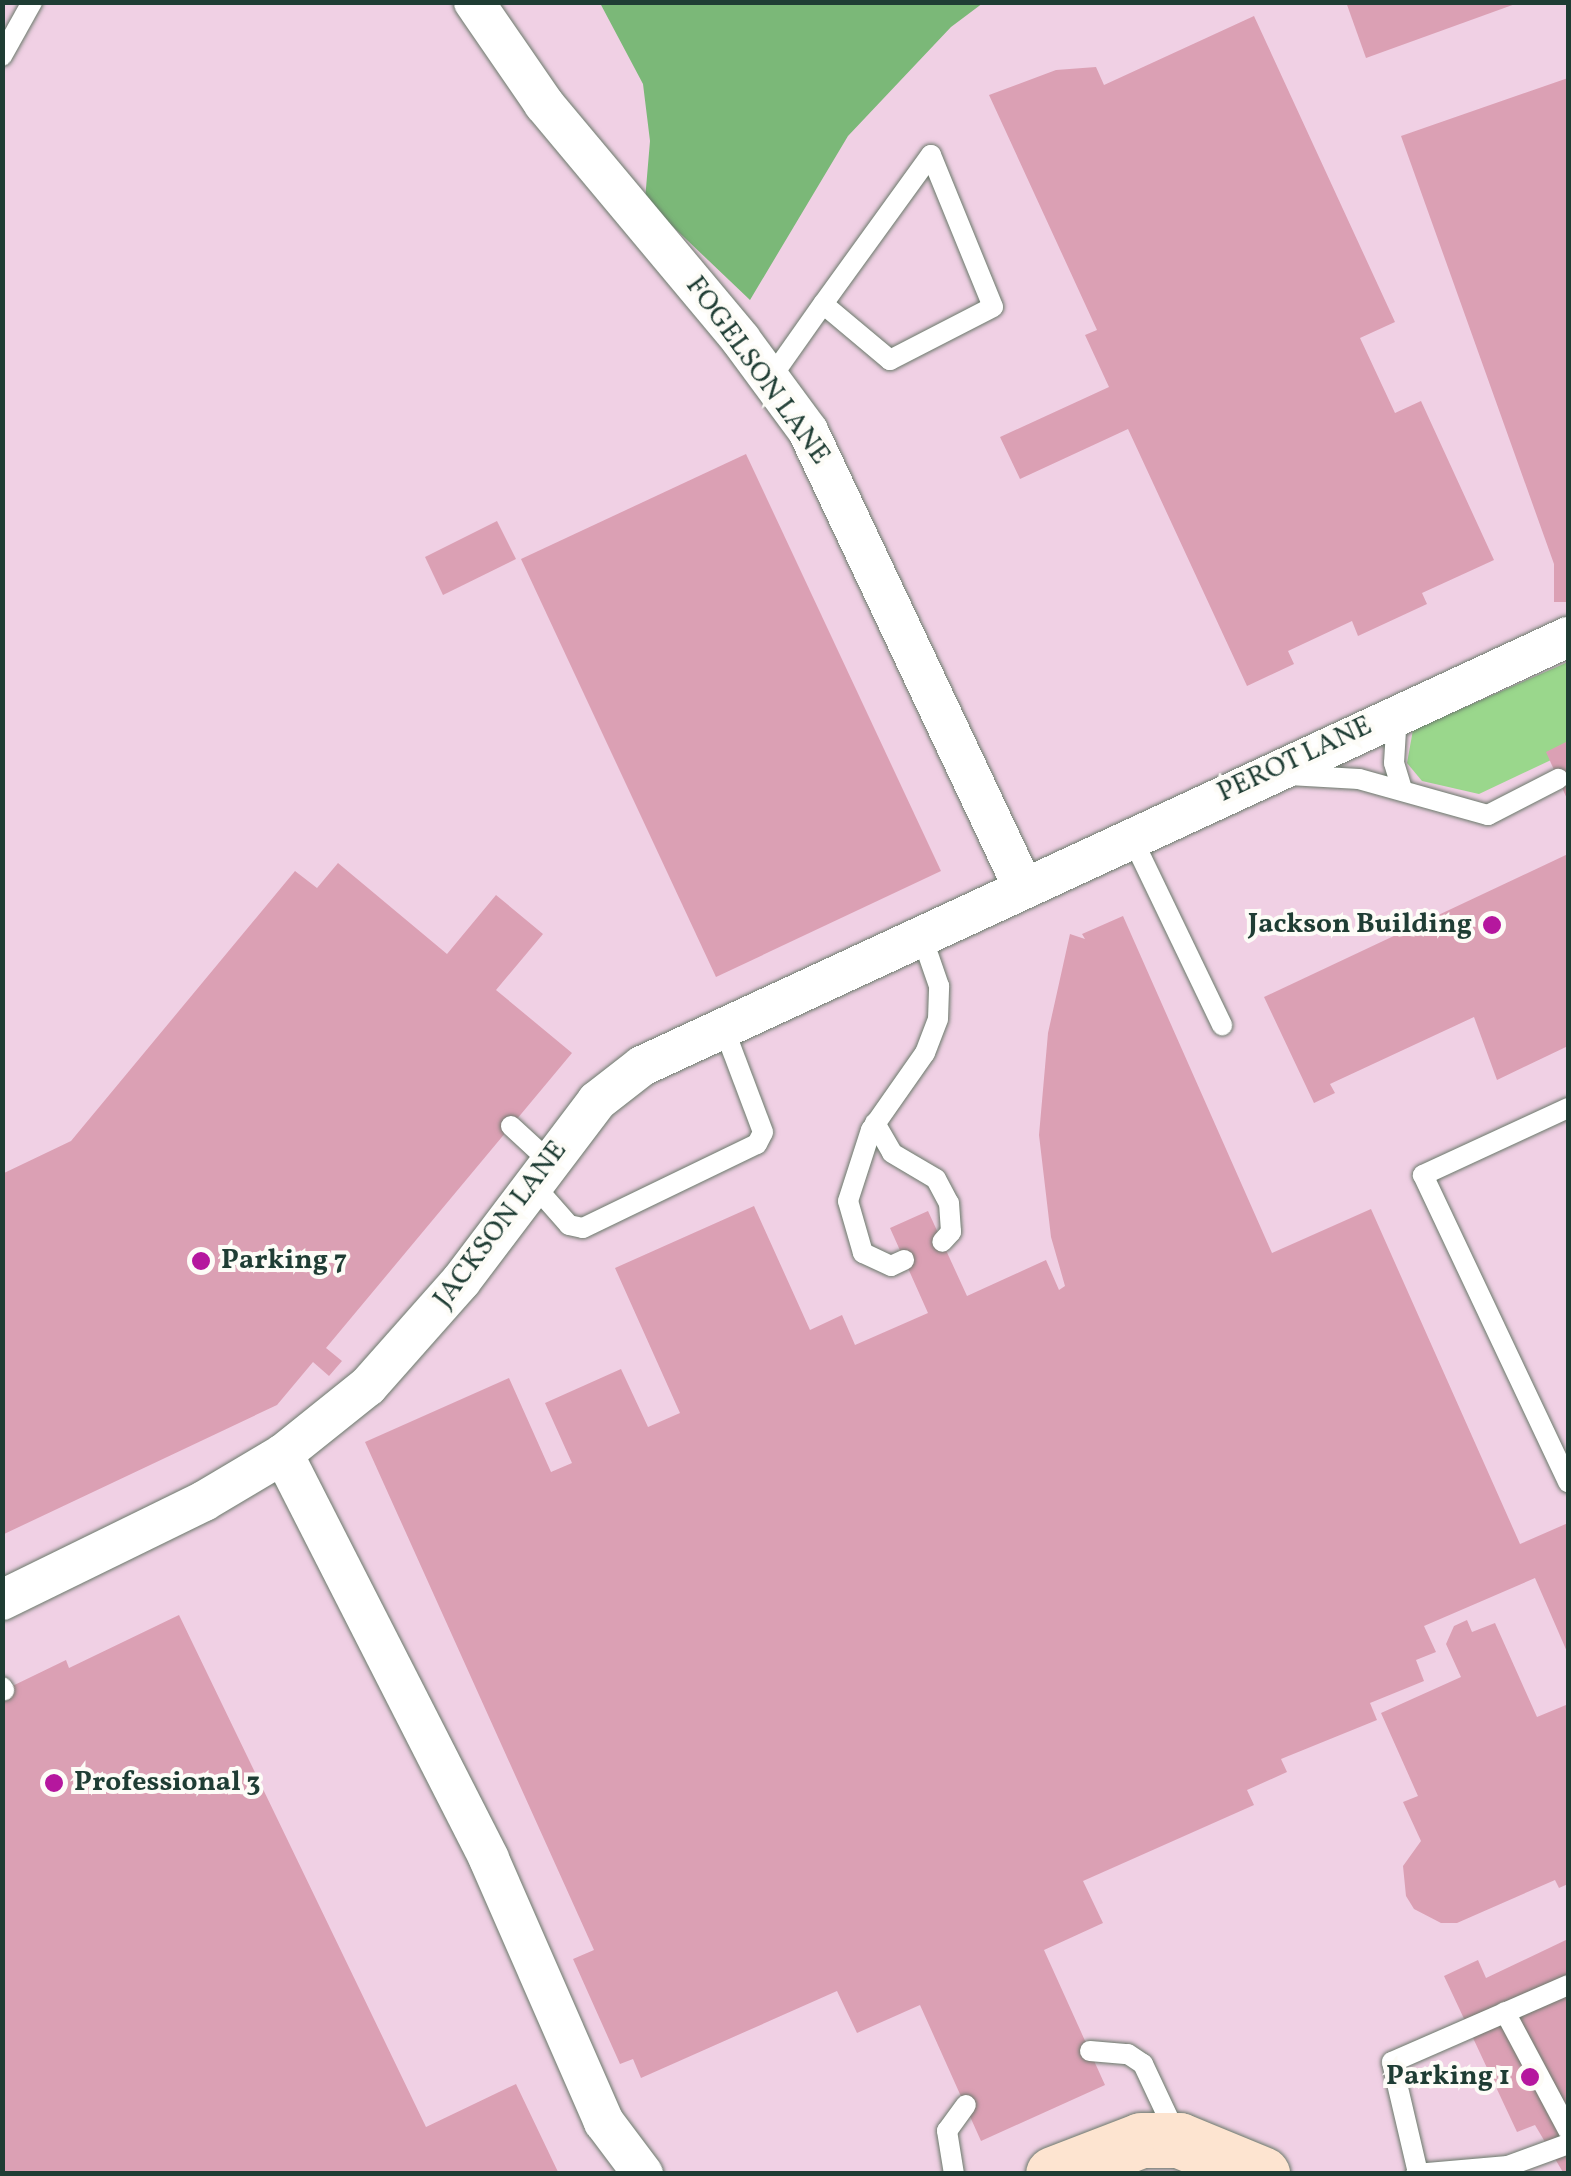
<!DOCTYPE html>
<html>
<head>
<meta charset="utf-8">
<style>
  body { margin:0 }
  #map { position:relative; width:1571px; height:2176px; overflow:hidden; background:#f5e8d1; font-family:Vollkorn,serif }
  div>[style] { position:absolute }
  .built>* { inset:0; background:#f0d0e4 }
  .green>* { inset:0; background:#9ad78c }
  .forest>* { inset:0; background:#7bb878 }
  .building>* { inset:0; background:#dba0b4 }
  .roads { filter:drop-shadow(0 0 2px #6a796b) drop-shadow(0 0 2px #6a796b) }
  .lane>* { height:20px; margin:-10px; padding:0 10px; transform-origin:10px; border-radius:10px; background:#fff }
  .street>* { height:40px; margin:-20px; padding:0 20px; transform-origin:20px; border-radius:20px; background:#fff }
  .secondary>* { height:55px; margin:-27.5px; padding:0 27.5px; transform-origin:27.5px; border-radius:27.5px; background:#fde4d0 }
  .dots>* { width:28px; height:28px; translate:-50% -50%; box-sizing:border-box; border:5px solid #fdfcf7; border-radius:50% }
  span { translate:-50% -50%; white-space:nowrap; text-align:center; line-height:1.15; -webkit-text-stroke:8px #fdfcf7; paint-order:stroke }
  .street-label { font-size:28px; color:#1f3d34 }
  .poi-label { font-size:28px; color:#1f3d34; font-weight:700 }
  .right { translate:-100% -50%; text-align:right }
  .left { translate:0 -50%; text-align:left }
  .frame { position:absolute; inset:0; border:5px solid #1f3d34; pointer-events:none }
</style>
</head>
<body>
<div id="map">
  <div class="built">
    <i style="clip-path:polygon(3px 3px,1568px 3px,1568px 2173px,3px 2173px)"></i>
  </div>
  <div class="green">
    <i style="clip-path:polygon(1568px 662px,1568px 752px,1479px 794px,1422px 781px,1407px 763px,1413px 730px)"></i>
  </div>
  <div class="forest">
    <i style="clip-path:polygon(600px 3px,983px 3px,951px 27px,848px 136px,750px 300px,645px 200px,650px 141px,643px 84px)"></i>
  </div>
  <div class="building">
    <i style="clip-path:polygon(1346px 2px,1518px 2px,1518px 3px,1366px 58px)"></i>
    <i style="clip-path:polygon(1254px 16px,1395px 322px,1360px 338px,1395px 413px,1421px 401px,1494px 560px,1422px 593px,1427px 604px,1358px 636px,1352px 621px,1288px 651px,1294px 664px,1247px 686px,1128px 429px,1020px 479px,1000px 437px,1109px 387px,1085px 335px,1097px 330px,989px 95px,1056px 70px,1096px 67px,1104px 85px)"></i>
    <i style="clip-path:polygon(1568px 78px,1568px 602px,1554px 602px,1554px 564px,1401px 136px)"></i>
    <i style="clip-path:polygon(746px 454px,941px 871px,716px 977px,521px 559px)"></i>
    <i style="clip-path:polygon(497px 521px,516px 559px,443px 595px,425px 557px)"></i>
    <i style="clip-path:polygon(1568px 741px,1568px 801px,1546px 752px)"></i>
    <i style="clip-path:polygon(1568px 854px,1568px 1046px,1497px 1080px,1474px 1017px,1330px 1084px,1335px 1093px,1314px 1103px,1264px 997px)"></i>
    <i style="clip-path:polygon(338px 863px,447px 954px,496px 895px,543px 934px,496px 990px,572px 1053px,326px 1348px,342px 1361px,329px 1376px,313px 1362px,277px 1405px,2px 1535px,2px 1174px,71px 1141px,295px 871px,317px 888px)"></i>
    <i style="clip-path:polygon(1123px 916px,1272px 1253px,1371px 1209px,1520px 1544px,1568px 1523px,1568px 1654px,1535px 1578px,1424px 1626px,1436px 1652px,1416px 1660px,1424px 1681px,1370px 1703px,1377px 1720px,1281px 1759px,1287px 1772px,1247px 1790px,1254px 1805px,1083px 1881px,1103px 1923px,1044px 1950px,1105px 2085px,981px 2141px,920px 2005px,857px 2033px,837px 1991px,641px 2078px,633px 2059px,620px 2064px,573px 1959px,594px 1950px,365px 1442px,509px 1378px,551px 1472px,572px 1463px,545px 1403px,621px 1369px,648px 1427px,680px 1413px,615px 1268px,754px 1206px,810px 1330px,842px 1315px,855px 1345px,928px 1313px,890px 1228px,928px 1211px,967px 1296px,1046px 1260px,1059px 1290px,1065px 1286px,1051px 1237px,1039px 1135px,1048px 1033px,1070px 934px,1085px 939px,1082px 934px)"></i>
    <i style="clip-path:polygon(179px 1615px,426px 2127px,516px 2084px,559px 2174px,2px 2174px,2px 1691px,66px 1660px,69px 1668px)"></i>
    <i style="clip-path:polygon(1467px 1620px,1472px 1632px,1495px 1623px,1537px 1717px,1566px 1705px,1568px 1711px,1568px 1884px,1559px 1888px,1555px 1880px,1457px 1923px,1441px 1923px,1414px 1909px,1406px 1896px,1403px 1866px,1421px 1841px,1403px 1802px,1418px 1796px,1381px 1713px,1461px 1677px,1446px 1644px,1454px 1626px)"></i>
    <i style="clip-path:polygon(1568px 1939px,1568px 2174px,1564px 2174px,1535px 2125px,1517px 2132px,1444px 1976px,1478px 1960px,1486px 1978px)"></i>
  </div>
  <div class="roads">
    <div class="lane">
      <i style="left:2px;top:56px;width:62px;rotate:-60.9deg"></i>
      <i style="left:770px;top:379px;width:92px;rotate:-54.8deg"></i>
      <i style="left:823px;top:304px;width:184px;rotate:-54.1deg"></i>
      <i style="left:931px;top:155px;width:164px;rotate:67.8deg"></i>
      <i style="left:993px;top:307px;width:116px;rotate:152.8deg"></i>
      <i style="left:890px;top:360px;width:87px;rotate:-140.1deg"></i>
      <i style="left:1397px;top:714px;width:49px;rotate:93.5deg"></i>
      <i style="left:1394px;top:763px;width:28px;rotate:73deg"></i>
      <i style="left:1289px;top:775px;width:70px;rotate:3.3deg"></i>
      <i style="left:1359px;top:779px;width:134px;rotate:15.6deg"></i>
      <i style="left:1488px;top:815px;width:79px;rotate:-27.2deg"></i>
      <i style="left:1132px;top:838px;width:208px;rotate:64.3deg"></i>
      <i style="left:1568px;top:1108px;width:160px;rotate:155.2deg"></i>
      <i style="left:1423px;top:1175px;width:340px;rotate:64.7deg"></i>
      <i style="left:875px;top:1123px;width:34px;rotate:60deg"></i>
      <i style="left:892px;top:1153px;width:51px;rotate:30.6deg"></i>
      <i style="left:936px;top:1179px;width:27px;rotate:62deg"></i>
      <i style="left:949px;top:1203px;width:29px;rotate:86deg"></i>
      <i style="left:951px;top:1232px;width:13px;rotate:132deg"></i>
      <i style="left:511px;top:1126px;width:53px;rotate:42.7deg"></i>
      <i style="left:532px;top:1183px;width:56px;rotate:48.6deg"></i>
      <i style="left:569px;top:1225px;width:14px;rotate:12deg"></i>
      <i style="left:583px;top:1228px;width:193px;rotate:-25.8deg"></i>
      <i style="left:757px;top:1144px;width:13px;rotate:-63deg"></i>
      <i style="left:763px;top:1132px;width:110px;rotate:-110.7deg"></i>
      <i style="left:904px;top:1260px;width:14px;rotate:155deg"></i>
      <i style="left:891px;top:1266px;width:31px;rotate:-155deg"></i>
      <i style="left:863px;top:1253px;width:54px;rotate:-106.1deg"></i>
      <i style="left:848px;top:1201px;width:75px;rotate:-72.1deg"></i>
      <i style="left:871px;top:1130px;width:94px;rotate:-55deg"></i>
      <i style="left:925px;top:1053px;width:36px;rotate:-69deg"></i>
      <i style="left:938px;top:1019px;width:33px;rotate:-88deg"></i>
      <i style="left:939px;top:986px;width:52px;rotate:-109.1deg"></i>
      <i style="left:2px;top:1687px;width:4px;rotate:56deg"></i>
      <i style="left:1505px;top:2012px;width:134px;rotate:61.9deg"></i>
      <i style="left:1090px;top:2051px;width:38px;rotate:5deg"></i>
      <i style="left:1128px;top:2054px;width:18px;rotate:34deg"></i>
      <i style="left:1143px;top:2064px;width:77px;rotate:64.8deg"></i>
      <i style="left:1418px;top:2173px;width:114px;rotate:-103.2deg"></i>
      <i style="left:1392px;top:2062px;width:192px;rotate:-23.6deg"></i>
      <i style="left:954px;top:2174px;width:44px;rotate:-99.2deg"></i>
      <i style="left:947px;top:2131px;width:32px;rotate:-54deg"></i>
      <i style="left:1416px;top:2174px;width:92px;rotate:-5deg"></i>
      <i style="left:1508px;top:2166px;width:64px;rotate:-20.1deg"></i>
    </div>
    <div class="street">
      <i style="left:474px;top:2px;width:124px;rotate:55.5deg"></i>
      <i style="left:544px;top:104px;width:307px;rotate:50.1deg"></i>
      <i style="left:741px;top:340px;width:113px;rotate:53.6deg"></i>
      <i style="left:808px;top:431px;width:506px;rotate:64.75deg"></i>
      <i style="left:283px;top:1454px;width:454px;rotate:63deg"></i>
      <i style="left:489px;top:1859px;width:287px;rotate:66.4deg"></i>
      <i style="left:604px;top:2122px;width:65px;rotate:53.1deg"></i>
      <i style="left:2px;top:1600px;width:225px;rotate:-26.1deg"></i>
      <i style="left:204px;top:1501px;width:92px;rotate:-30.7deg"></i>
      <i style="left:283px;top:1454px;width:109px;rotate:-38.7deg"></i>
      <i style="left:368px;top:1386px;width:140px;rotate:-48.5deg"></i>
      <i style="left:461px;top:1281px;width:226px;rotate:-52.9deg"></i>
      <i style="left:597px;top:1101px;width:57px;rotate:-37.9deg"></i>
      <i style="left:642px;top:1066px;width:1021px;rotate:-24.86deg"></i>
    </div>
    <div class="secondary">
      <i style="left:1053px;top:2174px;width:94px;rotate:-21.1deg"></i>
      <i style="left:1141px;top:2140px;width:38px"></i>
      <i style="left:1179px;top:2140px;width:90px;rotate:22.3deg"></i>
    </div>
  </div>
  <div class="dots">
    <i style="left:1492px;top:925px;background:#b5179e"></i>
    <i style="left:201px;top:1261px;background:#b5179e"></i>
    <i style="left:54px;top:1783px;background:#b5179e"></i>
    <i style="left:1530px;top:2077px;background:#b5179e"></i>
  </div>
  <div class="street-label">
    <span style="left:757px;top:371px;rotate:54deg">FOGELSON LANE</span>
    <span style="left:1295px;top:760px;rotate:-25deg">PEROT LANE</span>
    <span style="left:501px;top:1225px;rotate:-53deg">JACKSON LANE</span>
  </div>
  <div class="poi-label">
    <span class="right" style="left:1472px;top:925px">Jackson Building</span>
    <span class="left" style="left:221px;top:1261px">Parking 7</span>
    <span class="left" style="left:74px;top:1783px">Professional 3</span>
    <span class="right" style="left:1510px;top:2077px">Parking 1</span>
  </div>
  <div class="frame"></div>
</div>
</body>
</html>
